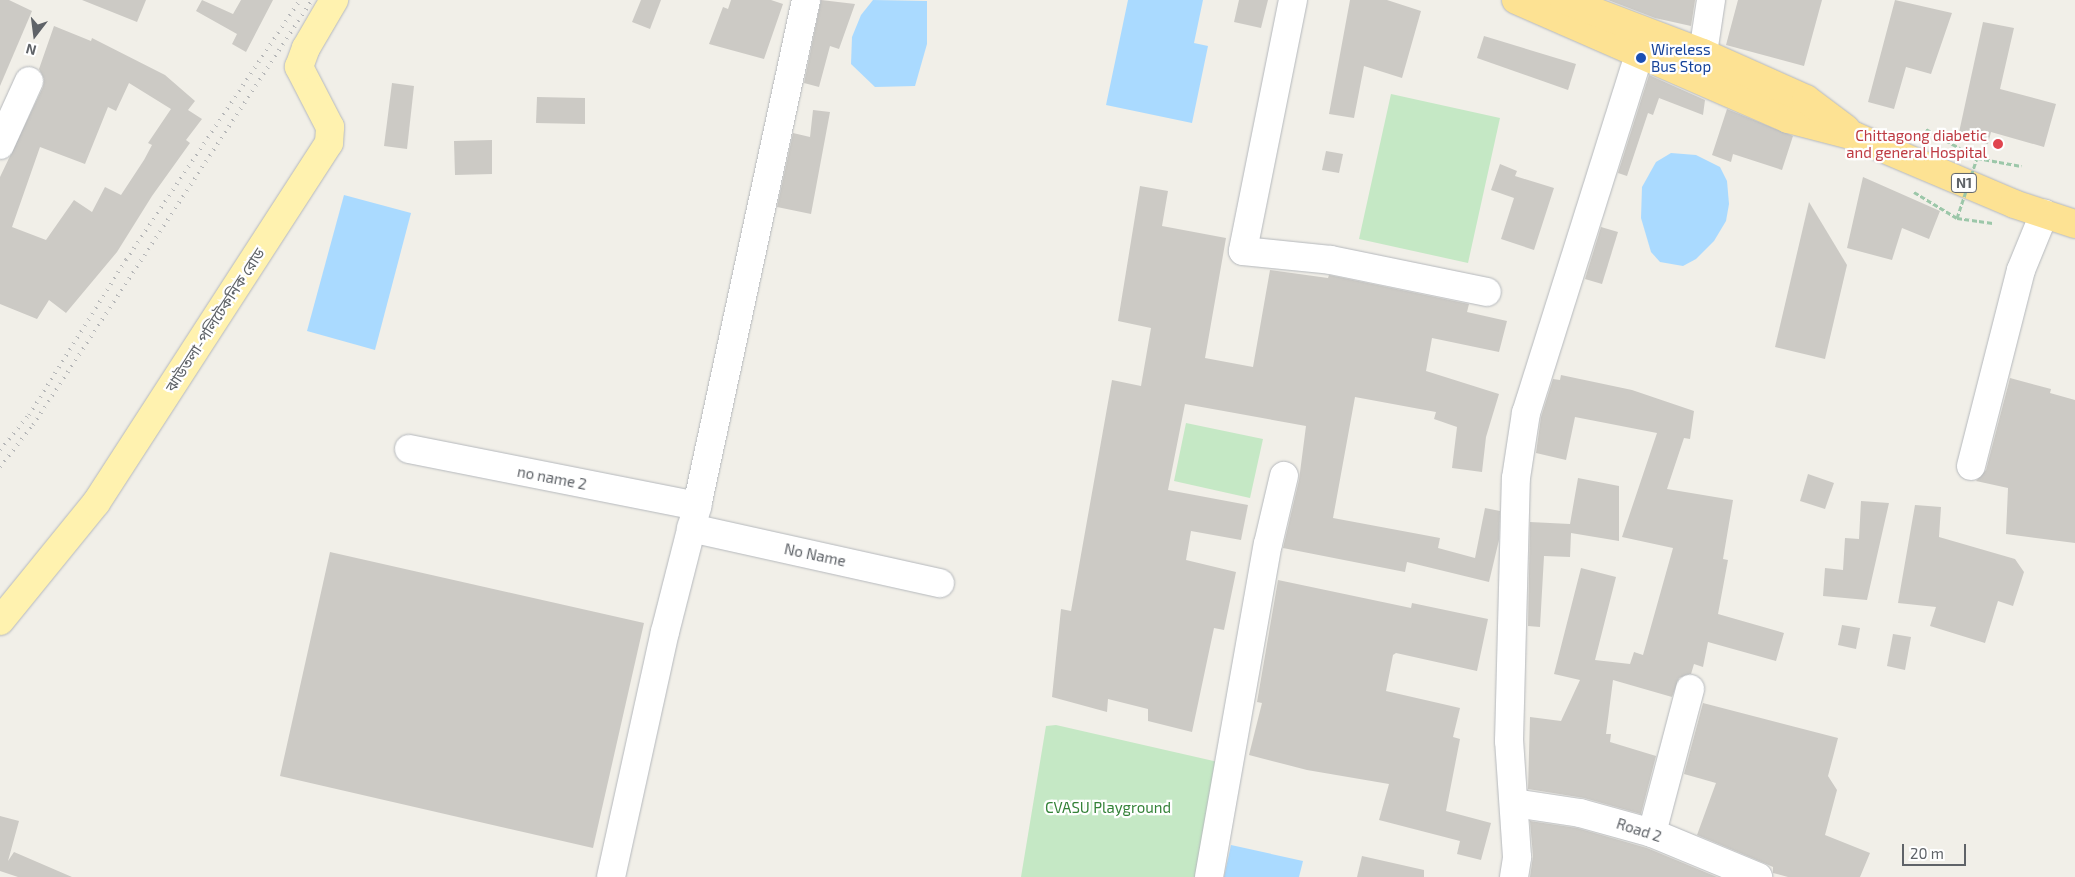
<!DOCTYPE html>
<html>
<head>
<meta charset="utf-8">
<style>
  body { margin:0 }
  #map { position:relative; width:2075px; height:877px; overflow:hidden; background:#f1efe8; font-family:"Exo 2","Noto Sans Bengali",sans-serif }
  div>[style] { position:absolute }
  .green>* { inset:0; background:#c5e8c5 }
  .water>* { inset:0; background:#aadaff }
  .building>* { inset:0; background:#cccac5 }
  .path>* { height:3px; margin-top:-1.5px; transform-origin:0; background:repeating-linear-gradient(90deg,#9cc7a9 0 5px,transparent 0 7.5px) }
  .roads { filter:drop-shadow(0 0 1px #b5b8bc) drop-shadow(0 0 1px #b5b8bc) }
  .minor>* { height:28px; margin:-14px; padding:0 14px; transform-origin:14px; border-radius:14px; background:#fff }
  .major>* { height:28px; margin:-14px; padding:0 14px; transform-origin:14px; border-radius:14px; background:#fff2af }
  .highway>* { height:28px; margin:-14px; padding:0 14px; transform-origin:14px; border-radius:14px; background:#fde293 }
  .rail>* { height:4px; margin-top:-2px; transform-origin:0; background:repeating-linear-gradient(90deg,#b6b7b8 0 1px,transparent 0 7px) }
  .path-bridge>* { height:3px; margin-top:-1.5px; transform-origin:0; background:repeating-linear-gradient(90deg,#9cc7a9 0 5px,transparent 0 7.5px) }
  .dots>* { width:14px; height:14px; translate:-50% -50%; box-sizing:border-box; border:2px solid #fff; border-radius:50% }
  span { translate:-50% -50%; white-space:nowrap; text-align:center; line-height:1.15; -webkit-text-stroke:4.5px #fff; paint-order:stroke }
  .shield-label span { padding:1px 4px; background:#fff; border:1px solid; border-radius:4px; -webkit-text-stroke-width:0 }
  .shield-label { font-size:14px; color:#5f6368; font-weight:700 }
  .transit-label { font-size:15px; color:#164399 }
  .left { translate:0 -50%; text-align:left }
  .health-label { font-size:15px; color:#be3a42 }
  .right { translate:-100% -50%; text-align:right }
  .street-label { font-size:15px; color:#5f6368 }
  .park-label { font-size:15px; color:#348238 }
  .north { position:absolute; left:10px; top:10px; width:50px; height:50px; -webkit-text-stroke:4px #fff; paint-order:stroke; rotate:195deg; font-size:14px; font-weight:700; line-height:20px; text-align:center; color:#5f6368 }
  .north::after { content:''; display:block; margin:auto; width:18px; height:22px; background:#5f6368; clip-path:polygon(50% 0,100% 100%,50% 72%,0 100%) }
  .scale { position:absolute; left:1902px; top:844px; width:64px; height:22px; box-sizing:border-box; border:2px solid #5f6368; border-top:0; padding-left:6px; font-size:15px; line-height:18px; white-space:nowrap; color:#5f6368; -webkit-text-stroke:4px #fff; paint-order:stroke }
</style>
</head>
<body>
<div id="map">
  <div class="green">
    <i style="clip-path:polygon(1391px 94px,1500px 118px,1468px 263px,1359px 239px)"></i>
    <i style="clip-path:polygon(1186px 423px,1263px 439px,1250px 498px,1174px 481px)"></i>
    <i style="clip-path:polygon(1056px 725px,1218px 762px,1199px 877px,1021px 877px,1046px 726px)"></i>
  </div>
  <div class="water">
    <i style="clip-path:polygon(873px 0,927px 1px,927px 44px,915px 86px,875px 87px,851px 64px,852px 37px,861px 15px)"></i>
    <i style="clip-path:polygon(1128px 0,1203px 0,1194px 43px,1208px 46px,1192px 123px,1106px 105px)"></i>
    <i style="clip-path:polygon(1671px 153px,1696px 155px,1720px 167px,1727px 181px,1729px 204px,1726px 221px,1714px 241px,1696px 259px,1683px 266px,1660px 262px,1651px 252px,1641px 218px,1642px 187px,1656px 162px)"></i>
    <i style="clip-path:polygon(344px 195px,411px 213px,375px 350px,307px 331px)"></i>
    <i style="clip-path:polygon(1231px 845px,1303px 861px,1299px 877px,1224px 877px)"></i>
  </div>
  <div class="building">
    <i style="clip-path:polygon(0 0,9px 0,32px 11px,0 86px)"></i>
    <i style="clip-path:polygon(82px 0,146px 0,137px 22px)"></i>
    <i style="clip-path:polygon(202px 0,233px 14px,241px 0,273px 0,246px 52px,232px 44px,237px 34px,196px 11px)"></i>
    <i style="clip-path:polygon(641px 0,661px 0,650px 29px,632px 22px)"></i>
    <i style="clip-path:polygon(731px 0,771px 0,783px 4px,764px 59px,709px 44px,723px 7px,728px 9px)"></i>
    <i style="clip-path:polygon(821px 0,855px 4px,839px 49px,830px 46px,819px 87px,804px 83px)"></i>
    <i style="clip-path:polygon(1239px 0,1268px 0,1261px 28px,1234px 22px)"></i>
    <i style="clip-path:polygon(1350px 0,1387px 0,1421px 11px,1402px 78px,1364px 66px,1354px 118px,1329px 114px)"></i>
    <i style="clip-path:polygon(1608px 0,1695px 0,1691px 26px,1655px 18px)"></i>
    <i style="clip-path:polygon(1738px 0,1822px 0,1804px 66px,1726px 45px)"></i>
    <i style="clip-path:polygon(1895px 0,1952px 13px,1931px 74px,1906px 67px,1894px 109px,1868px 102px)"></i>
    <i style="clip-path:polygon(1983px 22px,2014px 28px,2000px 89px,2056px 104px,2044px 147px,1991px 132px,1988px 144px,1958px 137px)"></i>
    <i style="clip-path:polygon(evenodd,54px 26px,91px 41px,92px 38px,165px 75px,195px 101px,188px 110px,202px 119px,186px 140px,190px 143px,152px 196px,117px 252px,66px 313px,49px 300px,37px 319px,0 304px,0 177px,43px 87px,44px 79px,39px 69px,54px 26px,129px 83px,171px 109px,148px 143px,152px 145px,144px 160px,121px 195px,105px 187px,92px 212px,74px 200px,46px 240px,12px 227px,40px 147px,85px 164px,108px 107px,116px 111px,129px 83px)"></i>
    <i style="clip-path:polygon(1484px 36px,1576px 64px,1568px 90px,1477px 58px)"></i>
    <i style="clip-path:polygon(1649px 75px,1705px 100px,1703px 115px,1659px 98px,1653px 115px,1648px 113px,1627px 176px,1618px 173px)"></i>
    <i style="clip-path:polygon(392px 83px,414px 86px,407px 149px,384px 146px)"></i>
    <i style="clip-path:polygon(537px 97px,585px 98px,585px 124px,536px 123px)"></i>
    <i style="clip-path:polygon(1727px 109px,1793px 136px,1782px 170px,1733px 154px,1731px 162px,1712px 155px)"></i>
    <i style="clip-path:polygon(813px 110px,830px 112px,811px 214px,777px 207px,793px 133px,810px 137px)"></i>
    <i style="clip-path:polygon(492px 140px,492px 174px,455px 175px,454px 141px)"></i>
    <i style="clip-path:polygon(1326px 151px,1343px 154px,1339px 173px,1322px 170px)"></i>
    <i style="clip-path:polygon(1500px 164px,1517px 171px,1515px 176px,1554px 188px,1534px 250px,1501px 239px,1514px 198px,1491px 190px)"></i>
    <i style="clip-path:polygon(1863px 177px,1940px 211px,1929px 239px,1902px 228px,1892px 260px,1847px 248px)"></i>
    <i style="clip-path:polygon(1140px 186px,1168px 191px,1162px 226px,1226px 238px,1205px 358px,1253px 367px,1270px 270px,1328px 278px,1329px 275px,1469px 304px,1467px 312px,1507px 321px,1499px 352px,1432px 338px,1426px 371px,1499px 394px,1486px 437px,1482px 472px,1452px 468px,1457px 427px,1434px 419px,1436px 412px,1355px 397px,1333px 518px,1440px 538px,1438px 548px,1475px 558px,1485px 508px,1500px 511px,1499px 540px,1489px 582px,1407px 562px,1405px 572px,1283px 548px,1299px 480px,1306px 426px,1185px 404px,1168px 490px,1248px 505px,1241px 540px,1191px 531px,1186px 560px,1236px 572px,1224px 630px,1214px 628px,1192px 732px,1148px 721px,1148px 709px,1108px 699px,1107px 712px,1052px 697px,1061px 609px,1071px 611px,1112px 380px,1141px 386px,1151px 328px,1118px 321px)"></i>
    <i style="clip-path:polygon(1809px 202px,1847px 265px,1825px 359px,1775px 347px)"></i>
    <i style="clip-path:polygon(1601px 227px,1618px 232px,1602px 284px,1585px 279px)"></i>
    <i style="clip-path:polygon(1561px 375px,1632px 390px,1694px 411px,1690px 439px,1684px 438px,1667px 489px,1733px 500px,1723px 559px,1728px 560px,1718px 614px,1784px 633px,1776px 661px,1708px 642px,1703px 667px,1694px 664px,1691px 674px,1679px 678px,1672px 697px,1613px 680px,1606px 734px,1611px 734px,1610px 742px,1656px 756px,1641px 814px,1584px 798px,1528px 789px,1530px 717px,1561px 721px,1580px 680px,1554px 674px,1581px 568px,1616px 577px,1595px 660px,1630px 664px,1634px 652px,1643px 655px,1673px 548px,1622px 537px,1657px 433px,1575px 417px,1566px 460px,1536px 453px,1541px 417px,1553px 379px,1560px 380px)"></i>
    <i style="clip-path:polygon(2010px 378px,2051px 389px,2050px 393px,2075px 400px,2075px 543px,2006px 534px,2008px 488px,1976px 481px,1986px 470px)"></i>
    <i style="clip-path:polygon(1808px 474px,1834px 483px,1825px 509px,1800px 501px)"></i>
    <i style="clip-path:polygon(1578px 478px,1619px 486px,1619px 541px,1571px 533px,1570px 557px,1544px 556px,1540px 627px,1528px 626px,1530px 522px,1570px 524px)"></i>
    <i style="clip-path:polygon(1861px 501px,1889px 503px,1867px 600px,1823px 596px,1825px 568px,1843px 570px,1845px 538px,1859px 539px)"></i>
    <i style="clip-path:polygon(1915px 505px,1941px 507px,1939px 537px,2015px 559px,2024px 572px,2013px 606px,1998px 601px,1985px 643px,1930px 626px,1936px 607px,1898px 603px)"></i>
    <i style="clip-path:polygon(330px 552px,644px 623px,593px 848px,280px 776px)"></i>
    <i style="clip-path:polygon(1278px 580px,1411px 608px,1412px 603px,1488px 619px,1477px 671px,1396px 653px,1393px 655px,1386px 691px,1460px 708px,1453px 737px,1460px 739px,1446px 811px,1491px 823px,1481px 860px,1457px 854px,1460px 841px,1379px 820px,1389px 784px,1307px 770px,1249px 755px,1262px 703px,1257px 702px)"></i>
    <i style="clip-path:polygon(1842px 625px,1860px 628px,1856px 649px,1838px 645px)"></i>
    <i style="clip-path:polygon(1893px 634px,1911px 637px,1905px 670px,1887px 666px)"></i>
    <i style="clip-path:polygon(1703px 703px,1838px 738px,1828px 776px,1837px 790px,1825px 835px,1870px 853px,1860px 877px,1788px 877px,1773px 873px,1773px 867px,1764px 863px,1697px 835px,1716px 783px,1684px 774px)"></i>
    <i style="clip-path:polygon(0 816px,19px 821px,8px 861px,14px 852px,72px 877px,18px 877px,0 871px)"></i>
    <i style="clip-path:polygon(1530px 821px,1577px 828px,1647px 848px,1717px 877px,1530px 877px,1533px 856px)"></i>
    <i style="clip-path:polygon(1362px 856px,1424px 870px,1424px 877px,1357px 877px)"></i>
  </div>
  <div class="path">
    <i style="left:1926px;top:129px;width:59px;rotate:29.6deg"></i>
    <i style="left:1957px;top:218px;width:36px;rotate:8deg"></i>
  </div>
  <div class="roads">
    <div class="minor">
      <i style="left:1293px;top:0;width:256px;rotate:101.3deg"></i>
      <i style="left:1243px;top:251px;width:88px;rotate:5.8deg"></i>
      <i style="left:1331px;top:260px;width:159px;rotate:11.6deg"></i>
      <i style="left:1703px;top:53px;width:54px;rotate:-81.4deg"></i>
      <i style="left:0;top:145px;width:70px;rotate:-65.6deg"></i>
      <i style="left:409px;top:449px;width:294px;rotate:11.2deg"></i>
      <i style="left:1971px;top:466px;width:202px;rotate:-75.7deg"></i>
      <i style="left:2021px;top:270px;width:61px;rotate:-67.7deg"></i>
      <i style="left:691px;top:528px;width:255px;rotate:12.5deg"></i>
      <i style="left:1514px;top:803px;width:67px;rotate:8.6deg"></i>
      <i style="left:1580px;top:813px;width:75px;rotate:15.5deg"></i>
      <i style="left:1652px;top:833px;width:115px;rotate:22.5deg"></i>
      <i style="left:1652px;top:833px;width:149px;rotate:-75.2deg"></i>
      <i style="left:611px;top:877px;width:251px;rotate:-77.6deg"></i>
      <i style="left:665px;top:632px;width:130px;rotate:-75.7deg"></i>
      <i style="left:697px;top:506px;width:518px;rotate:-77.84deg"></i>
      <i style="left:1209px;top:877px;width:338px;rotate:-80deg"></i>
      <i style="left:1268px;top:544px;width:70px;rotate:-76.8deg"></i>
      <i style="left:1514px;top:877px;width:20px;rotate:-81deg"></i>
      <i style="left:1517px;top:857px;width:116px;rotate:-93.9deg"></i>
      <i style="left:1509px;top:741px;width:263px;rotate:-88.5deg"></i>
      <i style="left:1516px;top:478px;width:66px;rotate:-81.3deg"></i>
      <i style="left:1526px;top:413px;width:375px;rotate:-72.5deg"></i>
    </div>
    <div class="major">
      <i style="left:0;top:621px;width:152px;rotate:-50.9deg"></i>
      <i style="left:96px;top:503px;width:429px;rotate:-57.1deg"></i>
      <i style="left:329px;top:143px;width:16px;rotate:-86deg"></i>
      <i style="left:330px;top:127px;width:68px;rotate:-117.3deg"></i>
      <i style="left:299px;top:67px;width:20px;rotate:-70deg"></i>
      <i style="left:306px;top:48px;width:56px;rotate:-59.7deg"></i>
    </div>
    <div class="highway">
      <i style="left:1516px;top:0;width:297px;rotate:23.6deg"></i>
      <i style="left:1788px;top:119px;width:68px;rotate:14.4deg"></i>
      <i style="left:1854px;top:136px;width:174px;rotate:23deg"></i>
      <i style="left:2014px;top:204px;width:64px;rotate:18.2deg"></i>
      <i style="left:1564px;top:0;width:149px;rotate:20.9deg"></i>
      <i style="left:1703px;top:53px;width:113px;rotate:24.1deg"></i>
      <i style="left:1806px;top:99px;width:50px;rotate:36.9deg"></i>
    </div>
  </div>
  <div class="rail">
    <i style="left:0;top:450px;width:45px;rotate:-50.4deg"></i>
    <i style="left:29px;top:415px;width:183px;rotate:-58deg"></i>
    <i style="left:126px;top:260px;width:313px;rotate:-56.2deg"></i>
    <i style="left:0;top:467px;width:53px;rotate:-51.8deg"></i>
    <i style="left:33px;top:425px;width:508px;rotate:-56.72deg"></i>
  </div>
  <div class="path-bridge">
    <i style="left:1914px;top:192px;width:50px;rotate:31.2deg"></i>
    <i style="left:1957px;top:218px;width:63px;rotate:-71.6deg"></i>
    <i style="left:1977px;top:158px;width:45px;rotate:10.3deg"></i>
  </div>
  <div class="dots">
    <i style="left:1641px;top:58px;background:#1a4fb4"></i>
    <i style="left:1998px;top:144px;background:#e0444e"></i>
  </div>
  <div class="shield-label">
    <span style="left:1964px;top:183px">N1</span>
  </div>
  <div class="transit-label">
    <span class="left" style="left:1651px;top:58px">Wireless<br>Bus Stop</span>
  </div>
  <div class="health-label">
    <span class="right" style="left:1987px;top:144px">Chittagong diabetic<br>and general Hospital</span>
  </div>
  <div class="street-label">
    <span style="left:215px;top:320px;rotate:-57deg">ঝাউতলা-পলিটেকনিক রোড</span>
    <span style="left:552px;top:478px;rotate:11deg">no name 2</span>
    <span style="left:815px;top:555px;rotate:12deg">No Name</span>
    <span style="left:1639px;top:830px;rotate:18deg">Road 2</span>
  </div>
  <div class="park-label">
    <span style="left:1108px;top:808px">CVASU Playground</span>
  </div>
  <div class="north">N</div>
  <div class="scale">20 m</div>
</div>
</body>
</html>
